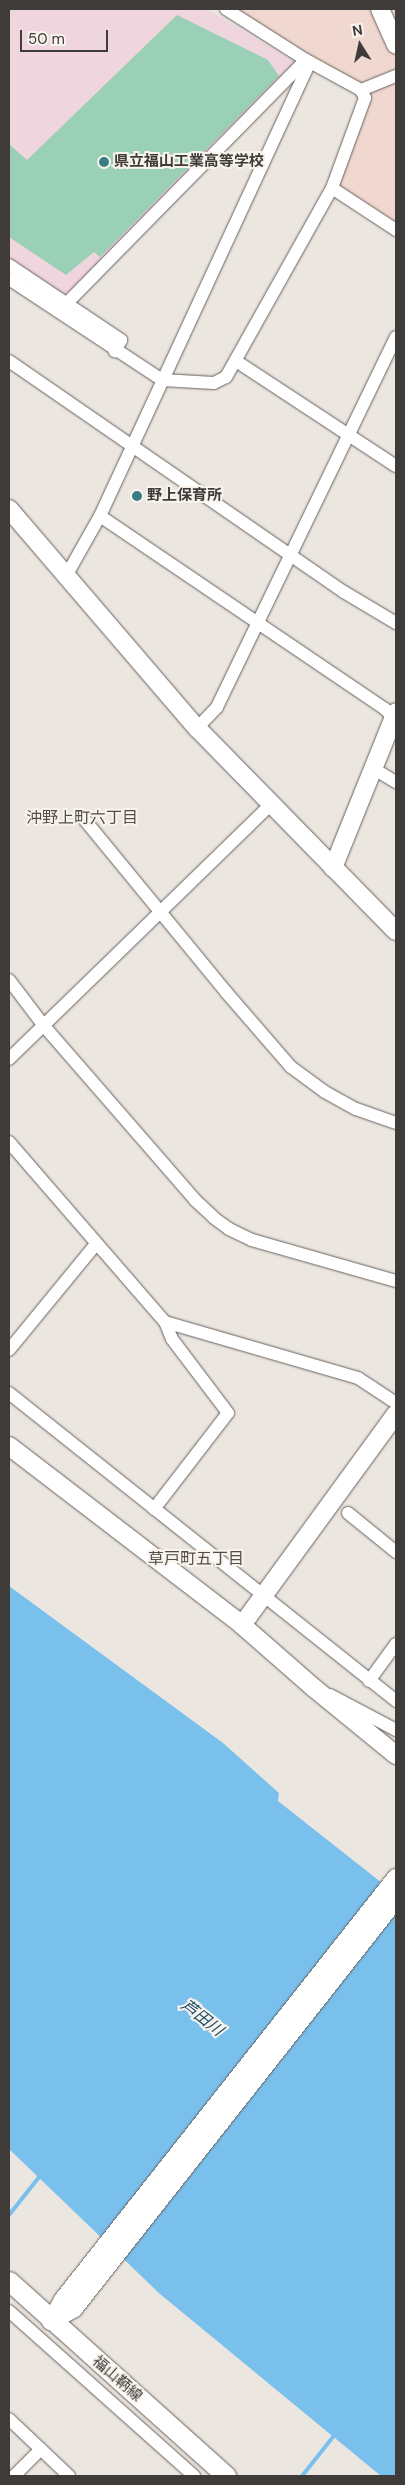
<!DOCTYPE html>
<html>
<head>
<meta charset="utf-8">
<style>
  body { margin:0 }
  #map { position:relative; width:405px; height:2485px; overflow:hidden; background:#ece6e0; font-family:"DM Sans","Noto Sans JP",sans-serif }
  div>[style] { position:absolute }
  .commercial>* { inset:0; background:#f0d7cf }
  .education>* { inset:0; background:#efd5dd }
  .green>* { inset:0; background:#9ad0b6 }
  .water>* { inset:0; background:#7ac0ed }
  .stream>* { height:4px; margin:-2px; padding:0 2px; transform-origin:2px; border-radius:2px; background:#7ac0ed }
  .roads { filter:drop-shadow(0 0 1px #67615d) drop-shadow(0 0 1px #67615d) }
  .street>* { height:12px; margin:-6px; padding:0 6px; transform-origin:6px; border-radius:6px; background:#fff }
  .secondary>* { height:18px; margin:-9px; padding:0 9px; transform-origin:9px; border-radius:9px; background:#fff }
  .primary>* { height:19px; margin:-9.5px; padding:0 9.5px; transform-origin:9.5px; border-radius:9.5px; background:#fff }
  .dots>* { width:14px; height:14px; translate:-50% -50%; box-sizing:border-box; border:2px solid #f9f3ed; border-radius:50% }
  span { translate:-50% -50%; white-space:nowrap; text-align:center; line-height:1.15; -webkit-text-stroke:4px #f9f3ed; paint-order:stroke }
  .poi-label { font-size:15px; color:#3e3b39; font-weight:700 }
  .left { translate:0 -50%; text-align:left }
  .street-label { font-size:15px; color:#3e3b39 }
  .neighbourhood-label { font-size:16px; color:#524d48 }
  .water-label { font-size:16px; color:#184d6c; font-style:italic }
  .frame { position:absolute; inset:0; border:10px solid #3e3b39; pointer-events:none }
  .north { position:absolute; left:335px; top:20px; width:50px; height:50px; -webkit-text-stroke:4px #f9f3ed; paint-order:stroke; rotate:350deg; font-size:14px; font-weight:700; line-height:20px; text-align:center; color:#3e3b39 }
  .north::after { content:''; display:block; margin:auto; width:18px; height:22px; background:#3e3b39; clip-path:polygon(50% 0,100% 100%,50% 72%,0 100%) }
  .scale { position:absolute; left:20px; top:30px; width:88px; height:22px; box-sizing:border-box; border:2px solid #3e3b39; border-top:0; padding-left:6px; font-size:15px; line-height:18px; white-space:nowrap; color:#3e3b39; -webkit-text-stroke:4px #f9f3ed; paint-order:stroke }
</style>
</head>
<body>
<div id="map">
  <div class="commercial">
    <i style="clip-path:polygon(226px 9px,396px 9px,396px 235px,331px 191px,367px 93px)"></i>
  </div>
  <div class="education">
    <i style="clip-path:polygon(9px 9px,207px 9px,293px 61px,294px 65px,66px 297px,9px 260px)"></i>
  </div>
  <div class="green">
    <i style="clip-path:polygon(177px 15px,268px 60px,279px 76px,100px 257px,94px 252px,66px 275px,9px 237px,9px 144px,27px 160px)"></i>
  </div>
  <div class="water">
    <i style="clip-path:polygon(9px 1586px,223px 1743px,279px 1793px,278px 1801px,396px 1894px,396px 2476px,381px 2476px,160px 2294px,9px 2149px)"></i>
  </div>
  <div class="stream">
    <i style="left:9px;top:2215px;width:50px;rotate:-51.5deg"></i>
    <i style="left:302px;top:2476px;width:50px;rotate:-51.5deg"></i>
  </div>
  <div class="roads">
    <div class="street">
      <i style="left:361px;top:90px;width:38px;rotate:-22deg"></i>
      <i style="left:332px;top:188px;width:77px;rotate:33.3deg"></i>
      <i style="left:9px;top:265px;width:135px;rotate:33.8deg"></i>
      <i style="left:121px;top:340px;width:13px;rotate:119deg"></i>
      <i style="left:9px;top:279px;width:183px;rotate:33.4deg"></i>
      <i style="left:162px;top:380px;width:52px;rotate:3.3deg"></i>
      <i style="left:214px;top:383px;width:13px;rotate:-27deg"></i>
      <i style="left:226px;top:377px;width:217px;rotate:-60.7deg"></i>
      <i style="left:332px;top:188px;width:96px;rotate:-69.9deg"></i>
      <i style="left:365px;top:98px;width:9px;rotate:-117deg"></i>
      <i style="left:361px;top:90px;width:63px;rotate:-151.4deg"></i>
      <i style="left:306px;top:60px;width:95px;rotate:-147.5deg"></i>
      <i style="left:66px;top:304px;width:342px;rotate:-45.5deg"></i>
      <i style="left:9px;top:361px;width:407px;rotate:34.6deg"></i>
      <i style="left:344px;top:592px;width:61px;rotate:30.8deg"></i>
      <i style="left:236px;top:361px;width:191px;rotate:33.3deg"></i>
      <i style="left:100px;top:516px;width:344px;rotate:34.1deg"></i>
      <i style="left:385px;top:709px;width:16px;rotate:45deg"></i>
      <i style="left:65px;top:578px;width:71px;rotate:-60.6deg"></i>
      <i style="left:100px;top:516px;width:500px;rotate:-65.18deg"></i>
      <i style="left:197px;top:728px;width:29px;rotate:-46deg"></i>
      <i style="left:217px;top:707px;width:411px;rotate:-64.2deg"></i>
      <i style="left:374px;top:769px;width:26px;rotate:31deg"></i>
      <i style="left:84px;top:819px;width:224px;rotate:50.6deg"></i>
      <i style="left:226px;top:992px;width:99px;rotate:49.1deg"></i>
      <i style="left:291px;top:1067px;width:42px;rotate:36.3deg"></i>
      <i style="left:325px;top:1092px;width:35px;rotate:29deg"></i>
      <i style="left:356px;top:1109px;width:42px;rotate:19.3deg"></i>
      <i style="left:9px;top:980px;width:58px;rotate:52.7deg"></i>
      <i style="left:44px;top:1026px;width:230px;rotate:49deg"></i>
      <i style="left:195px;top:1200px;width:26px;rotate:43deg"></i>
      <i style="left:214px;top:1218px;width:19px;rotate:36deg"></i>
      <i style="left:229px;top:1229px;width:25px;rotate:26deg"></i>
      <i style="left:252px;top:1240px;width:150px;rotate:15.9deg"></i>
      <i style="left:9px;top:1059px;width:366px;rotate:-44.2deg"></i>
      <i style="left:9px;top:1142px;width:238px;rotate:49.1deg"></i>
      <i style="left:165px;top:1322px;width:201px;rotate:16.2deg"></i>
      <i style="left:358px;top:1378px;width:45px;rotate:33.3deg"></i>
      <i style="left:9px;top:1350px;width:137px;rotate:-50.6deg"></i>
      <i style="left:9px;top:1393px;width:495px;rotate:38.5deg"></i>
      <i style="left:154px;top:1509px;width:121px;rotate:-52.4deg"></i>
      <i style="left:228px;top:1413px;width:93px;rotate:-127.1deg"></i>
      <i style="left:172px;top:1339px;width:18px;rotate:-112deg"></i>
      <i style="left:348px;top:1513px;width:62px;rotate:39.1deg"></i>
      <i style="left:369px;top:1681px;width:46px;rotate:-53.9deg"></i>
      <i style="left:330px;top:1695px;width:75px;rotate:27.9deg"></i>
      <i style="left:9px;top:2311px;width:248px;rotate:41.7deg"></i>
      <i style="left:9px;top:2419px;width:83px;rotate:43.5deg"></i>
      <i style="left:14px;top:2476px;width:38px;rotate:-45deg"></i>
    </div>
    <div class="secondary">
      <i style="left:380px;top:9px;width:39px;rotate:66deg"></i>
      <i style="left:9px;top:509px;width:289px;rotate:49.4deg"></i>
      <i style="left:197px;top:728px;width:284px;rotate:45.6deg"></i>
      <i style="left:333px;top:868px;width:168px;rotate:-68deg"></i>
      <i style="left:9px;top:1446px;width:294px;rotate:37.5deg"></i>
      <i style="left:242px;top:1625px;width:96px;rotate:41.2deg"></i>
      <i style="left:314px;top:1688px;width:106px;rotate:39.3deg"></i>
      <i style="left:242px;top:1625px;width:261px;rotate:-53.9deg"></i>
      <i style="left:51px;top:2321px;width:24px;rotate:-60deg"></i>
      <i style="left:63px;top:2300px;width:538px;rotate:-51.72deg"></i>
      <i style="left:51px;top:2321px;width:26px;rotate:-29deg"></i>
      <i style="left:74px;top:2308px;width:521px;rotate:-51.79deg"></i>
    </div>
    <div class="primary">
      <i style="left:9px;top:2281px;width:292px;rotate:41.9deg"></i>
    </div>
  </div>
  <div class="dots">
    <i style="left:104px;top:162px;background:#377f84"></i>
    <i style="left:137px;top:496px;background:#377f84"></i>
  </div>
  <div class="poi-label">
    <span class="left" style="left:114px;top:162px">県立福山工業高等学校</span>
    <span class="left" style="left:147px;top:496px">野上保育所</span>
  </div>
  <div class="street-label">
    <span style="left:117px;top:2379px;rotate:41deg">福山鞆線</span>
  </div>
  <div class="neighbourhood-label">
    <span style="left:82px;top:818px">沖野上町六丁目</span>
    <span style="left:196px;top:1559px">草戸町五丁目</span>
  </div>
  <div class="water-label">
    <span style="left:202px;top:2018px;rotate:38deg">芦田川</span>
  </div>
  <div class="frame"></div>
  <div class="north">N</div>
  <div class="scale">50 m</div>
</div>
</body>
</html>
